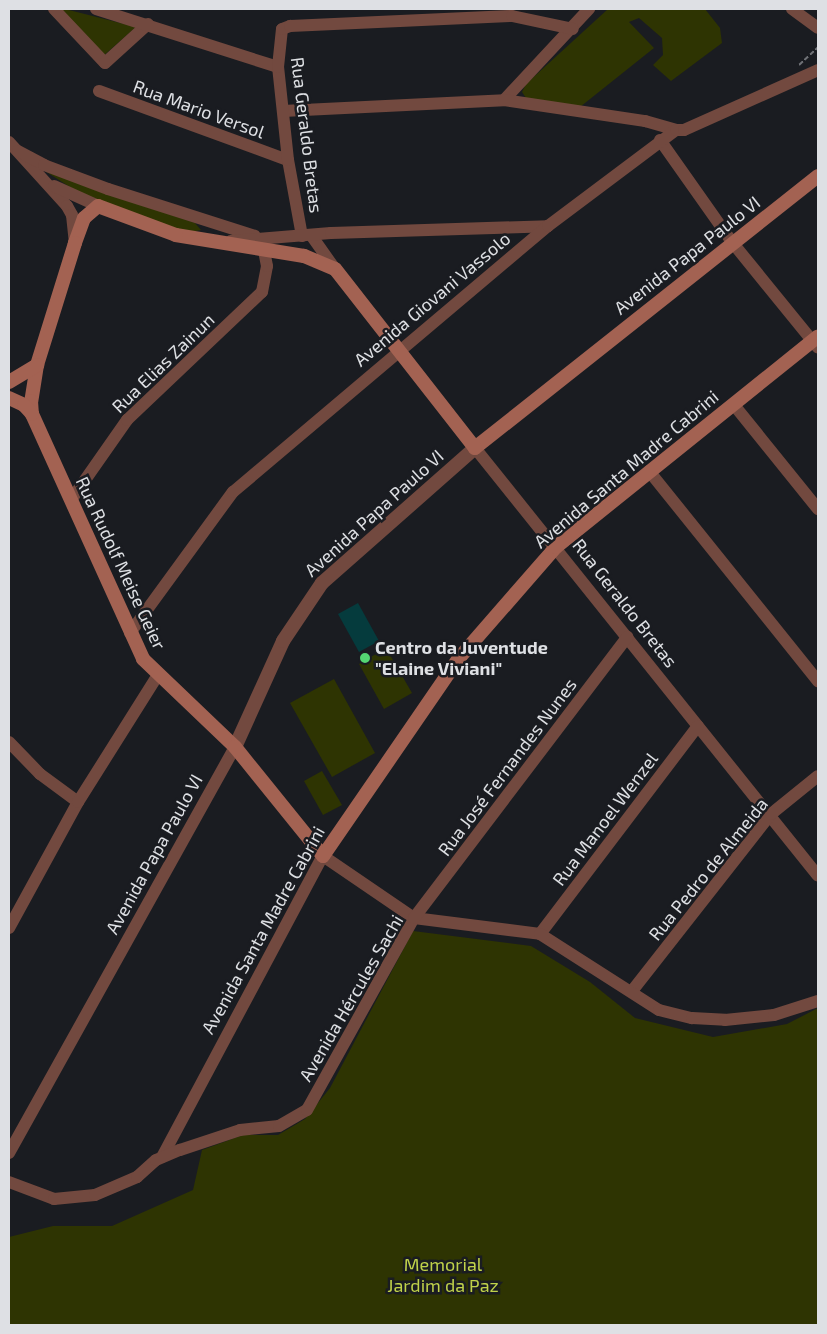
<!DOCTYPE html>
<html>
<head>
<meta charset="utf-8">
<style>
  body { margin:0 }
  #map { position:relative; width:827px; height:1334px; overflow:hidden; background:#1a1c21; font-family:"Exo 2",sans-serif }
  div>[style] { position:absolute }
  .green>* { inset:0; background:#2e3402 }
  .water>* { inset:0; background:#053b3d }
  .path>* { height:2px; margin-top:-1px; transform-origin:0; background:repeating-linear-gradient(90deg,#6f7176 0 5px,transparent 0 7.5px) }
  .minor>* { height:12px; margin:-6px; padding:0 6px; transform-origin:6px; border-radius:6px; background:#72493f }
  .tertiary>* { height:14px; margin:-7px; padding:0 7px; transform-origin:7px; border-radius:7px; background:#72493f }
  .secondary>* { height:14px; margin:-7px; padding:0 7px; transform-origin:7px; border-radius:7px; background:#a36252 }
  .dots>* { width:14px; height:14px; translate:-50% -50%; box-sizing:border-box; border:2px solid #1a1c21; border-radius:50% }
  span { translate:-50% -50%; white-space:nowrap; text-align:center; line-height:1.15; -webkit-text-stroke:5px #1a1c21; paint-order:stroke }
  .street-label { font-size:18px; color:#dee0e4 }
  .poi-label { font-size:18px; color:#dee0e4; font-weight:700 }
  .left { translate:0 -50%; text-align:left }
  .park-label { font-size:18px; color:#c0d24a }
  .frame { position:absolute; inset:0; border:10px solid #dee0e4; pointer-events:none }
</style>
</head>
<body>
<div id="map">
  <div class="green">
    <i style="clip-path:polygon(60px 9px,65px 9px,136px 27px,102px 57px)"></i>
    <i style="clip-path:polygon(608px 9px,705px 9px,720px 28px,722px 43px,671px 81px,653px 65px,663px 55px,662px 38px,639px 18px,629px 22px,654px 48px,580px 107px,526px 98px,522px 92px,526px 84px)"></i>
    <i style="clip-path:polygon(45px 171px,195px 223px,201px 230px,185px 233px,87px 198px)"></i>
    <i style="clip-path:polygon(386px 648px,412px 693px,384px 709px,359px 664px)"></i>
    <i style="clip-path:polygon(334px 679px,375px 753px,332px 777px,290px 703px)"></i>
    <i style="clip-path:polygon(322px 771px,342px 805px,323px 815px,304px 781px)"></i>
    <i style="clip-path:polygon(413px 931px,531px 946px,590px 982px,635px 1018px,713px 1037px,787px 1024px,818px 1008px,818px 1325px,9px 1325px,9px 1237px,53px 1226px,112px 1226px,193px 1190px,202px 1150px,243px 1135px,278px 1135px,305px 1119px,330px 1088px)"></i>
  </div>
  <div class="water">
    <i style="clip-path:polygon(358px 603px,379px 641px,359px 652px,338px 614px)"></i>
  </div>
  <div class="path">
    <i style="left:799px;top:65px;width:26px;rotate:-43deg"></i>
  </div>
  <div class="minor">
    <i style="left:54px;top:9px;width:74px;rotate:46.6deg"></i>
    <i style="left:105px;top:63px;width:58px;rotate:-42.2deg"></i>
    <i style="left:96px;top:9px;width:191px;rotate:17.7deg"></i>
    <i style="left:792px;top:9px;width:32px;rotate:36deg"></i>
    <i style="left:99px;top:91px;width:201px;rotate:20.1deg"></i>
    <i style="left:504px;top:100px;width:125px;rotate:-47deg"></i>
    <i style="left:283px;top:111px;width:221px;rotate:-2.8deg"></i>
    <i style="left:504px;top:100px;width:143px;rotate:8.5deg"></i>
    <i style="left:645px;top:121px;width:32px;rotate:16deg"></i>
    <i style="left:660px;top:140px;width:125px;rotate:54.8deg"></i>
    <i style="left:732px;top:242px;width:136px;rotate:50.9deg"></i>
    <i style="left:9px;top:142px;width:86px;rotate:47.8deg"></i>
    <i style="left:67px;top:206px;width:10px;rotate:61deg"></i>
    <i style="left:72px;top:215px;width:28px;rotate:84deg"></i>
    <i style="left:18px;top:151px;width:30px;rotate:28deg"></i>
    <i style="left:44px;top:165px;width:68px;rotate:20.6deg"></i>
    <i style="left:108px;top:189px;width:154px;rotate:17.7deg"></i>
    <i style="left:54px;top:186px;width:48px;rotate:24.4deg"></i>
    <i style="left:311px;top:235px;width:42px;rotate:54.8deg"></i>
    <i style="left:302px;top:236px;width:77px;rotate:-100.4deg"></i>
    <i style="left:288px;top:160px;width:94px;rotate:-96.1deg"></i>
    <i style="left:278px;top:67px;width:38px;rotate:-84deg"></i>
    <i style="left:282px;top:29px;width:9px;rotate:-21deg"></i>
    <i style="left:290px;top:26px;width:222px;rotate:-2.6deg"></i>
    <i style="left:512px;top:16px;width:62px;rotate:12deg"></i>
    <i style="left:231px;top:241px;width:100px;rotate:-4.6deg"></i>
    <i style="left:331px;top:233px;width:217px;rotate:-1.8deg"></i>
    <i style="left:734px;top:405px;width:134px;rotate:51.1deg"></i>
    <i style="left:475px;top:448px;width:548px;rotate:51.29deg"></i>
    <i style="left:649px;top:471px;width:270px;rotate:51.2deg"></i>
    <i style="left:71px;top:500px;width:98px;rotate:-55deg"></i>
    <i style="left:127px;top:420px;width:186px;rotate:-43.5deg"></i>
    <i style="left:262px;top:292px;width:26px;rotate:-79deg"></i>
    <i style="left:267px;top:266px;width:16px;rotate:-101deg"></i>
    <i style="left:130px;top:633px;width:175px;rotate:-53.9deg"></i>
    <i style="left:233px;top:492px;width:412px;rotate:-40.2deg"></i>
    <i style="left:548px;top:226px;width:160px;rotate:-36.9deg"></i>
    <i style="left:676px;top:130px;width:8px"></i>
    <i style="left:684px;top:130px;width:147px;rotate:-24.1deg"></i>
    <i style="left:9px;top:742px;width:45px;rotate:45.9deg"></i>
    <i style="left:40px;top:774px;width:47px;rotate:36.4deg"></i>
    <i style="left:9px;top:928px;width:144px;rotate:-61.3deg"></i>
    <i style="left:78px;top:802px;width:150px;rotate:-57.8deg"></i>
    <i style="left:540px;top:934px;width:261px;rotate:-52.8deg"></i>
    <i style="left:632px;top:991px;width:225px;rotate:-51.9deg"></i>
    <i style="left:771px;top:814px;width:60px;rotate:-39deg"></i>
    <i style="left:9px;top:1153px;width:465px;rotate:-60.9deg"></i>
    <i style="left:162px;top:1157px;width:341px;rotate:-61.9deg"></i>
    <i style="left:323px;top:856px;width:110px;rotate:34.3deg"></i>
    <i style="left:414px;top:918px;width:127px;rotate:7.2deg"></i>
    <i style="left:540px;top:934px;width:141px;rotate:32.6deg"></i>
    <i style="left:659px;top:1010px;width:34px;rotate:14deg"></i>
    <i style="left:692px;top:1018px;width:33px;rotate:3deg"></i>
    <i style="left:725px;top:1020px;width:49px;rotate:-5.8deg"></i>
    <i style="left:774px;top:1015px;width:46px;rotate:-17.7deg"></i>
    <i style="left:9px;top:1182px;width:48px;rotate:20.7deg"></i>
    <i style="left:54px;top:1199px;width:41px;rotate:-5.6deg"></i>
    <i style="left:95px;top:1195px;width:46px;rotate:-23.2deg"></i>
    <i style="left:137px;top:1177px;width:25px;rotate:-42deg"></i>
    <i style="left:156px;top:1160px;width:26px;rotate:-23deg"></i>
    <i style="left:180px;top:1150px;width:63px;rotate:-18.4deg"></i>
    <i style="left:240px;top:1130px;width:39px;rotate:-6deg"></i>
    <i style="left:279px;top:1126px;width:32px;rotate:-30deg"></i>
    <i style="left:307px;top:1110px;width:220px;rotate:-60.9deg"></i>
    <i style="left:414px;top:918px;width:353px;rotate:-52.8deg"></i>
  </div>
  <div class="tertiary">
    <i style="left:235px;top:747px;width:116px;rotate:-65.6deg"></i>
    <i style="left:283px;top:641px;width:70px;rotate:-56.1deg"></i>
    <i style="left:322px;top:583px;width:204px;rotate:-41.4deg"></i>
  </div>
  <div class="secondary">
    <i style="left:818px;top:176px;width:438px;rotate:141.6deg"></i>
    <i style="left:475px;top:448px;width:227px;rotate:-128deg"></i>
    <i style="left:335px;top:269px;width:34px;rotate:-157deg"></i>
    <i style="left:304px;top:256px;width:130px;rotate:-170.7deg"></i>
    <i style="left:176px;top:235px;width:83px;rotate:-159.6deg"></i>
    <i style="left:98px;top:206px;width:18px;rotate:139deg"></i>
    <i style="left:84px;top:218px;width:27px;rotate:110deg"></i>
    <i style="left:75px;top:243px;width:128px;rotate:107.3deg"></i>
    <i style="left:37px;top:365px;width:36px;rotate:99deg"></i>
    <i style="left:31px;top:401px;width:13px;rotate:86deg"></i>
    <i style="left:32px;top:414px;width:269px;rotate:65.6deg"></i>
    <i style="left:143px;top:659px;width:127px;rotate:43.7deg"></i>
    <i style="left:235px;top:747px;width:140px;rotate:51.1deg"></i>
    <i style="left:323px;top:856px;width:242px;rotate:-55.5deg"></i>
    <i style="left:460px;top:657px;width:146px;rotate:-48.9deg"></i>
    <i style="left:556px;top:547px;width:336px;rotate:-38.8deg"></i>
    <i style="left:9px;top:382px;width:33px;rotate:-31deg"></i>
    <i style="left:9px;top:398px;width:17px;rotate:25deg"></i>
    <i style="left:24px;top:405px;width:12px;rotate:48deg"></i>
  </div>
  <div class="dots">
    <i style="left:365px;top:658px;background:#54d672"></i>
  </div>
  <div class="street-label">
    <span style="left:199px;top:109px;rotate:20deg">Rua Mario Versol</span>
    <span style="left:307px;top:135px;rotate:83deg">Rua Geraldo Bretas</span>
    <span style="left:687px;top:255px;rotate:-38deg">Avenida Papa Paulo VI</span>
    <span style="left:432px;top:299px;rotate:-40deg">Avenida Giovani Vassolo</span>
    <span style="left:163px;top:363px;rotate:-44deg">Rua Elias Zainun</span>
    <span style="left:626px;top:469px;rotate:-40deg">Avenida Santa Madre Cabrini</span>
    <span style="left:374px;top:513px;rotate:-42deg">Avenida Papa Paulo VI</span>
    <span style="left:121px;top:563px;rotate:65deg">Rua Rudolf Meise Geier</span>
    <span style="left:625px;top:603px;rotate:52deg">Rua Geraldo Bretas</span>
    <span style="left:507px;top:767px;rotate:-53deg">Rua José Fernandes Nunes</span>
    <span style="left:605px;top:819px;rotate:-53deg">Rua Manoel Wenzel</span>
    <span style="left:154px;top:854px;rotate:-61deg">Avenida Papa Paulo VI</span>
    <span style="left:708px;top:869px;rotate:-51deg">Rua Pedro de Almeida</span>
    <span style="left:263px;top:930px;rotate:-61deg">Avenida Santa Madre Cabrini</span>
    <span style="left:351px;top:998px;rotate:-60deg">Avenida Hércules Sachi</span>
  </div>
  <div class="poi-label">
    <span class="left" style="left:375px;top:658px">Centro da Juventude<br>"Elaine Viviani"</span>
  </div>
  <div class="park-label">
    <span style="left:443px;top:1275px">Memorial<br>Jardim da Paz</span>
  </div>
  <div class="frame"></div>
</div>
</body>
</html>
